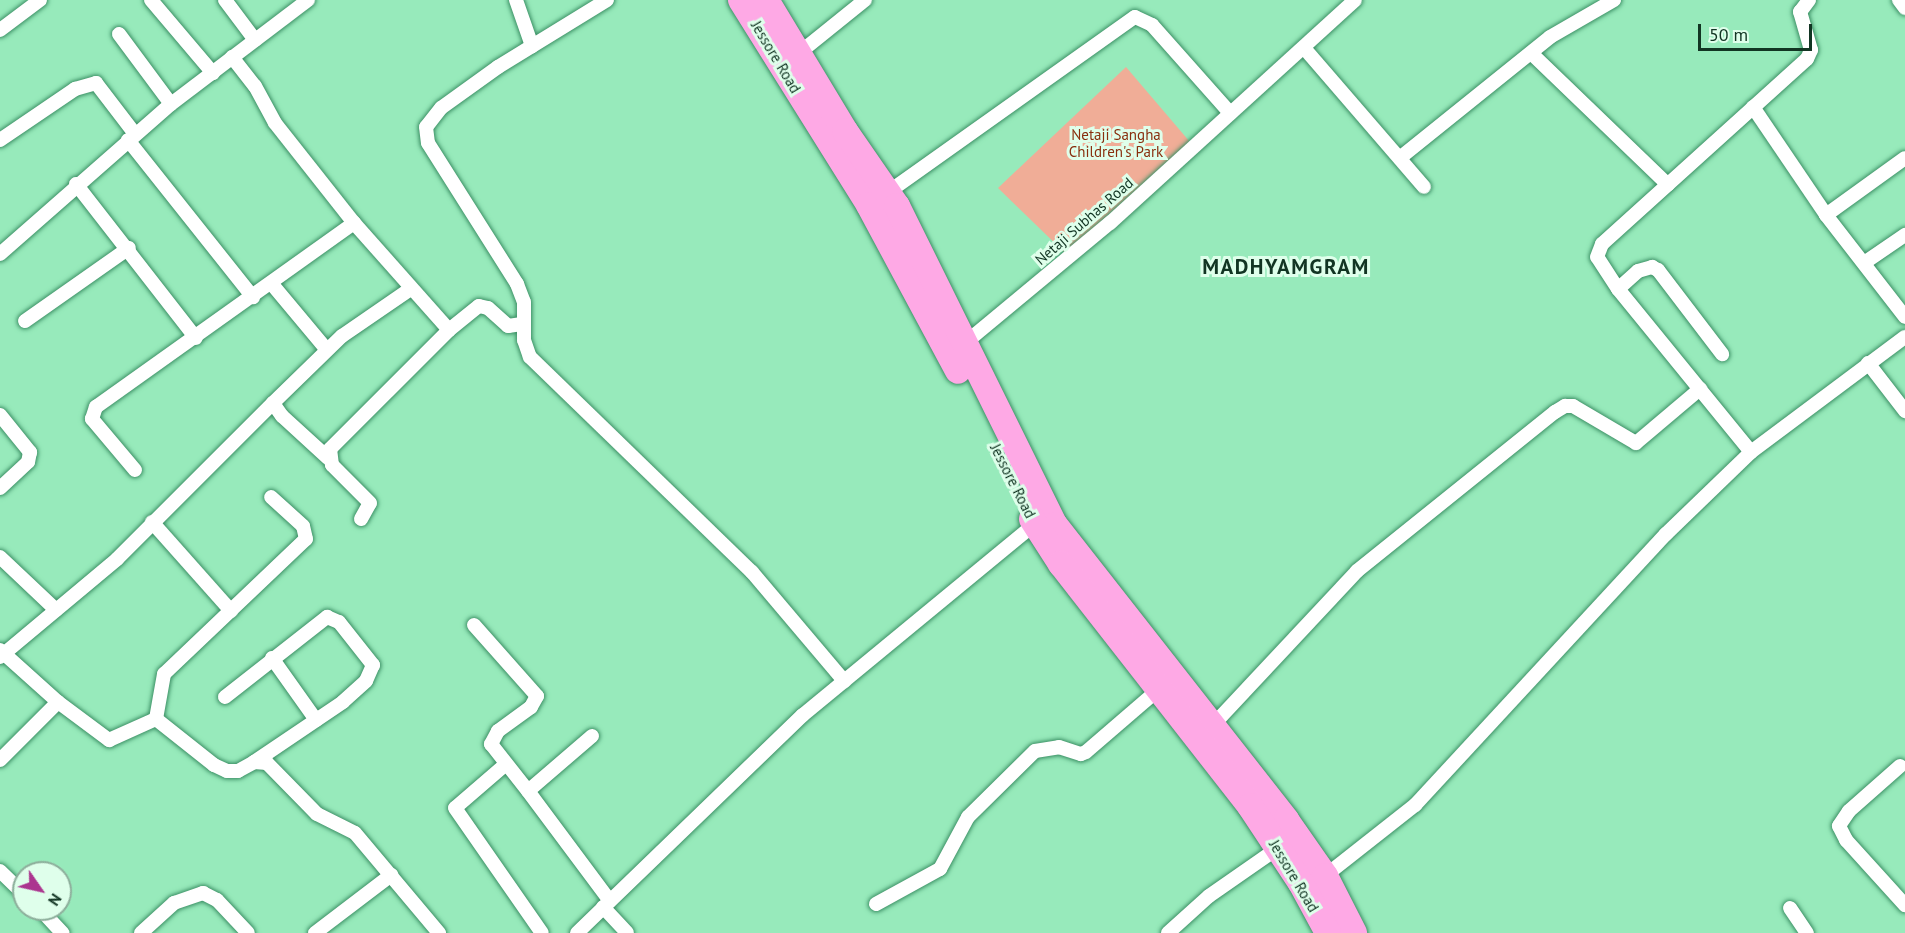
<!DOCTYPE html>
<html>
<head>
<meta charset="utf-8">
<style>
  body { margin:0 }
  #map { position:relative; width:1905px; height:933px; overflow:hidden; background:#97eabb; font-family:"PT Sans",sans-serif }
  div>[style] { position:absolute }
  .green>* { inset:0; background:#f0ad97 }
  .roads { filter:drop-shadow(0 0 2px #3c9065) drop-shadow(0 0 2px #3c9065) }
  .street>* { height:14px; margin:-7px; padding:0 7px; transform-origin:7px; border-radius:7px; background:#fff }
  .highway>* { height:26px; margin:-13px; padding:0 13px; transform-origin:13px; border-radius:13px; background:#fea9e5 }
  span { translate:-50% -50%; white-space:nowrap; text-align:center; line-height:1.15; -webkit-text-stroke:6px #dfffeb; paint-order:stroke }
  .street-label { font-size:15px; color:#123523 }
  .park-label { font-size:15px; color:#892f0e }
  .district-label { font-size:21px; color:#123523; font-weight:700; letter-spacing:1.5px }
  .north { position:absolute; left:12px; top:861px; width:60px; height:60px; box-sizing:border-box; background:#dfffeb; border:2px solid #8dae9b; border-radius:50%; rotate:124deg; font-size:16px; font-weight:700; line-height:24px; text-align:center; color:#123523 }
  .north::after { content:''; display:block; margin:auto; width:21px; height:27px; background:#ab368f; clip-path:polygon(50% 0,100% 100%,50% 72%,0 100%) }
  .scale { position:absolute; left:1698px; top:24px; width:114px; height:27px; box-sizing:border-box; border:3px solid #123523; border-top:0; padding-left:8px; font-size:18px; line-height:21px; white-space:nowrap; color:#123523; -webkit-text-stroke:4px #dfffeb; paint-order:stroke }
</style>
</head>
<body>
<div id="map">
  <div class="green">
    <i style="clip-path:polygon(1126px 67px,1190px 142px,1065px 253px,998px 188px)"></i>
  </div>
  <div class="roads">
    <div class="street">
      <i style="left:151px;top:0;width:96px;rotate:49.7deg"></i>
      <i style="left:225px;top:0;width:50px;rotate:53.1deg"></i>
      <i style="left:516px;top:0;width:49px;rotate:70.8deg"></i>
      <i style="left:607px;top:0;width:128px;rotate:148.4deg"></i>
      <i style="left:498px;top:67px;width:70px;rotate:144.3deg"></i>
      <i style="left:441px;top:108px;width:24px;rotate:128deg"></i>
      <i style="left:426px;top:127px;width:16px;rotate:83deg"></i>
      <i style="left:428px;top:143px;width:167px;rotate:57.7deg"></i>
      <i style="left:517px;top:284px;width:19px;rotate:69deg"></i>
      <i style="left:524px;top:302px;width:38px;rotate:90deg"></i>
      <i style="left:524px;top:340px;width:18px;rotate:71deg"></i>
      <i style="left:530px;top:357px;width:309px;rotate:44.1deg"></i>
      <i style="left:752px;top:572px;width:143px;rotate:49.8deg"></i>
      <i style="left:1899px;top:0;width:10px;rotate:53deg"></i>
      <i style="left:0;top:30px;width:50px;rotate:-36.9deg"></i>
      <i style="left:119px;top:34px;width:87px;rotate:53.4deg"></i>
      <i style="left:1305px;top:49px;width:182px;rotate:49.2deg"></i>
      <i style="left:1531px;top:53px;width:190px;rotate:43.9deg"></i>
      <i style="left:798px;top:54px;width:86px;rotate:-38.9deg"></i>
      <i style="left:232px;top:57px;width:37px;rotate:52deg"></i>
      <i style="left:255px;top:86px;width:42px;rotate:61.6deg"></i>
      <i style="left:275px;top:123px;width:127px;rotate:51.7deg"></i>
      <i style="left:354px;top:223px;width:143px;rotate:48.4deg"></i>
      <i style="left:1753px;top:107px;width:130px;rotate:55.9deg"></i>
      <i style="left:1826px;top:215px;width:129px;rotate:52.2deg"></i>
      <i style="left:0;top:140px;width:91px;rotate:-34.2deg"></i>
      <i style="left:75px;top:89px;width:22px;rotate:-16deg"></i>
      <i style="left:96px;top:83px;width:64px;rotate:52.6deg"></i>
      <i style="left:128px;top:140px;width:201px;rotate:51.5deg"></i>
      <i style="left:1401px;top:157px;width:191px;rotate:-38.8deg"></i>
      <i style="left:1550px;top:37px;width:74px;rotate:-30deg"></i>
      <i style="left:76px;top:184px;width:195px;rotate:52.1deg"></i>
      <i style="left:887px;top:193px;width:304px;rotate:-35.4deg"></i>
      <i style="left:1135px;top:17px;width:19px;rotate:25deg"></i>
      <i style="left:1152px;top:25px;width:118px;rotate:48.4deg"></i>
      <i style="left:1826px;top:215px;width:97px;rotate:-35.8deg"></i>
      <i style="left:0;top:254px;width:227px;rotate:-41.3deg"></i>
      <i style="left:171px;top:104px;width:172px;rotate:-37.2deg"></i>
      <i style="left:1864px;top:263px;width:50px;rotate:-34.3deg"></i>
      <i style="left:271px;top:283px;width:87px;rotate:50.1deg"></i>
      <i style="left:1618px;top:289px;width:27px;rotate:-42deg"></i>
      <i style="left:1638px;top:271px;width:15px;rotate:-16deg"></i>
      <i style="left:1652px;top:267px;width:7px;rotate:27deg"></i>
      <i style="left:1658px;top:270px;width:106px;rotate:52.7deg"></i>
      <i style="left:25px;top:321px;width:127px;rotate:-35.1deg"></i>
      <i style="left:964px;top:344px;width:190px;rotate:-39.7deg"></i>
      <i style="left:1110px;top:223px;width:331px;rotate:-42.3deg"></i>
      <i style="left:1868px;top:363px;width:61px;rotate:52.4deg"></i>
      <i style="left:0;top:415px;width:48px;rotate:51deg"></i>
      <i style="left:30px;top:452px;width:10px;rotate:101deg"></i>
      <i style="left:28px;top:462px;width:38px;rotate:137deg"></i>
      <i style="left:1751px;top:452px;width:210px;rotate:-129.2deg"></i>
      <i style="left:1618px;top:289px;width:38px;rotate:-123deg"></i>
      <i style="left:1597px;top:257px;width:14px;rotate:-69deg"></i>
      <i style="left:1602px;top:244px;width:276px;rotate:-42.1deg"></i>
      <i style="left:1807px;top:59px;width:10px;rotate:-66deg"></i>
      <i style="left:1811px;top:50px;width:40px;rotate:-106deg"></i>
      <i style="left:1800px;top:12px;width:15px;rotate:-53deg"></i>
      <i style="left:328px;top:458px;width:62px;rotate:-137.6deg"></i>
      <i style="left:282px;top:416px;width:16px;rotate:-125deg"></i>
      <i style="left:273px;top:403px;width:96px;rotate:-44.2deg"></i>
      <i style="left:342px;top:336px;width:81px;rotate:-34.5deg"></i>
      <i style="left:135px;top:470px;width:67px;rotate:-130.1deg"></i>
      <i style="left:92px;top:419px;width:13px;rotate:-72deg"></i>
      <i style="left:96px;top:407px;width:317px;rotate:-35.5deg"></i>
      <i style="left:361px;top:519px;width:18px;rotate:-61deg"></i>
      <i style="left:370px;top:503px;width:54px;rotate:-135deg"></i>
      <i style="left:332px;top:465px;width:16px;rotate:-97deg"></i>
      <i style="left:330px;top:449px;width:168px;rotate:-45deg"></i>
      <i style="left:449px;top:330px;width:38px;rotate:-39deg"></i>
      <i style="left:479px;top:306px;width:9px;rotate:13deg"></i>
      <i style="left:488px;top:308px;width:27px;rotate:42deg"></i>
      <i style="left:508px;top:326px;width:14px;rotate:-8deg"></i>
      <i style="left:152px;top:522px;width:119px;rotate:48.4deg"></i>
      <i style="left:0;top:557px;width:77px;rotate:43.4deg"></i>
      <i style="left:474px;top:625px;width:95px;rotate:48.4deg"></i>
      <i style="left:537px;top:696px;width:13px;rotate:119deg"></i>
      <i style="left:531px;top:707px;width:41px;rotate:144deg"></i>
      <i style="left:498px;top:731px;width:15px;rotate:118deg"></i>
      <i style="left:491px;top:744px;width:60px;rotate:51.8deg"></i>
      <i style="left:0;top:650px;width:78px;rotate:41.9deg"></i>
      <i style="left:58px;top:702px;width:64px;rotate:36.7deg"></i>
      <i style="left:109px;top:740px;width:51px;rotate:-24.1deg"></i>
      <i style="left:156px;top:719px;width:74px;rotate:38.4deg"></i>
      <i style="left:214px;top:765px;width:14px;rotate:25deg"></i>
      <i style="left:227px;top:771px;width:11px"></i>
      <i style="left:238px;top:771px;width:18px;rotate:-29deg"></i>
      <i style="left:254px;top:762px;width:13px;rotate:4deg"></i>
      <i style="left:267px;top:763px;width:71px;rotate:45.6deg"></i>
      <i style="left:317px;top:814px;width:42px;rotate:26.6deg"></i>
      <i style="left:355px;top:833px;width:131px;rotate:50deg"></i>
      <i style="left:0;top:657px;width:153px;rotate:-39.9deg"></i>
      <i style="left:117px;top:559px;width:221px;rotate:-45deg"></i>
      <i style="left:272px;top:658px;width:76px;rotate:54.6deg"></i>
      <i style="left:225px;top:697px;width:130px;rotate:-38.1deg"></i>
      <i style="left:327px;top:617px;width:13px;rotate:23deg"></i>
      <i style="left:339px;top:622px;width:55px;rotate:51.7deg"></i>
      <i style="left:373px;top:665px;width:17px;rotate:114deg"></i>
      <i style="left:366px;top:681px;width:31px;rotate:138deg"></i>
      <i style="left:343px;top:702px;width:107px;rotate:146deg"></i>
      <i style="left:156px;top:719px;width:46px;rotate:-79.9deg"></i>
      <i style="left:164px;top:674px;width:196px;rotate:-43.6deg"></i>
      <i style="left:306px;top:539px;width:13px;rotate:-103deg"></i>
      <i style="left:303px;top:526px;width:43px;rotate:-137.8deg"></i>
      <i style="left:1214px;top:724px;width:209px;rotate:-46.9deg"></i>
      <i style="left:1357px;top:571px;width:254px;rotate:-38.8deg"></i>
      <i style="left:1555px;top:412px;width:12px;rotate:-31deg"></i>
      <i style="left:1565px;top:406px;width:8px"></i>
      <i style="left:1573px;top:406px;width:73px;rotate:30.4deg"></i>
      <i style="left:1636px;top:443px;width:84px;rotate:-40.2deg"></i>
      <i style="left:592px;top:736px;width:84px;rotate:139.3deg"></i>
      <i style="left:528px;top:791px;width:137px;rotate:53.3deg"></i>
      <i style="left:0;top:760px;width:82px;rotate:-45deg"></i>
      <i style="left:506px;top:764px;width:67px;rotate:139.2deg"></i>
      <i style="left:455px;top:808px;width:152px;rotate:55.2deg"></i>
      <i style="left:1900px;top:766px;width:68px;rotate:138.6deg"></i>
      <i style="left:1849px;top:811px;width:18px;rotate:124deg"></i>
      <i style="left:1839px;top:826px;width:16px;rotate:63deg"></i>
      <i style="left:1846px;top:840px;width:88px;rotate:47.8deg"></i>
      <i style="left:0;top:871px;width:33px;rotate:44deg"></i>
      <i style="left:1325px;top:876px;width:115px;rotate:-38.3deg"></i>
      <i style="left:1415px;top:805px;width:369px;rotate:-47.2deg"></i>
      <i style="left:1666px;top:534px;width:118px;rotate:-44deg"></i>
      <i style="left:1751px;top:452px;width:192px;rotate:-36.8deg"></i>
      <i style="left:876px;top:904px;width:73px;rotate:-28.7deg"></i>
      <i style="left:940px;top:869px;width:59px;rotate:-61.7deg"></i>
      <i style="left:968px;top:817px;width:94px;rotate:-44.6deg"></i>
      <i style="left:1035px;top:751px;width:24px;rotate:-9deg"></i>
      <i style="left:1059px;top:747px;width:23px;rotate:18deg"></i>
      <i style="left:1081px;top:754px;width:5px;rotate:-22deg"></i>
      <i style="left:1086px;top:752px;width:96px;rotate:-40.8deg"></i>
      <i style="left:603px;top:907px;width:35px;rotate:47deg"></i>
      <i style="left:1790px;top:908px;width:30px;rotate:56deg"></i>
      <i style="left:40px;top:909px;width:33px;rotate:47deg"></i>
      <i style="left:141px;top:933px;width:45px;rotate:-42.3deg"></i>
      <i style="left:174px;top:903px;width:31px;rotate:-19deg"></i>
      <i style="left:203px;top:893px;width:16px;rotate:27deg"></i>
      <i style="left:217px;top:900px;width:45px;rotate:46.8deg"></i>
      <i style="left:315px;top:933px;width:96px;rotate:-37.3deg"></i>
      <i style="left:577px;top:933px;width:314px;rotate:-44deg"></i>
      <i style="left:803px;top:715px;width:301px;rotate:-39.5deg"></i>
      <i style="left:1168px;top:933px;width:55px;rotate:-42.1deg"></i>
      <i style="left:1209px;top:896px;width:84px;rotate:-34.8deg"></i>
    </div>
    <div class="highway">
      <i style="left:741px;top:0;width:242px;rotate:58deg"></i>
      <i style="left:869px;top:205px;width:188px;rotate:61.8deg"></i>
      <i style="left:766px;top:0;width:153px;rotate:58.9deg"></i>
      <i style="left:845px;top:131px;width:91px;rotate:55.3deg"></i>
      <i style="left:897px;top:206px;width:356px;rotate:63.7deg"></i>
      <i style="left:1055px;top:525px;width:375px;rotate:51.9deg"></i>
      <i style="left:1286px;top:820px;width:68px;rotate:55.1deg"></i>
      <i style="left:1325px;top:876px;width:64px;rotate:63deg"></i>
      <i style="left:1032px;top:519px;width:54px;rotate:57.2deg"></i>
      <i style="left:1061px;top:564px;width:307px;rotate:52deg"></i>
      <i style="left:1250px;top:806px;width:92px;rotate:56.5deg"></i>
      <i style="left:1301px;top:883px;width:57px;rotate:61.6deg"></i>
    </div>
  </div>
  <div class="street-label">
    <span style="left:776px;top:57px;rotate:59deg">Jessore Road</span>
    <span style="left:1084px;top:221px;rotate:-41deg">Netaji Subhas Road</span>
    <span style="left:1013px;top:481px;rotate:63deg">Jessore Road</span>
    <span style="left:1294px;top:876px;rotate:59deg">Jessore Road</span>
  </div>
  <div class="park-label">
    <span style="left:1116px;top:143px">Netaji Sangha<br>Children's Park</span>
  </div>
  <div class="district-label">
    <span style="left:1286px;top:267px">MADHYAMGRAM</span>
  </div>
  <div class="north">N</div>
  <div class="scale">50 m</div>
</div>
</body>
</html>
